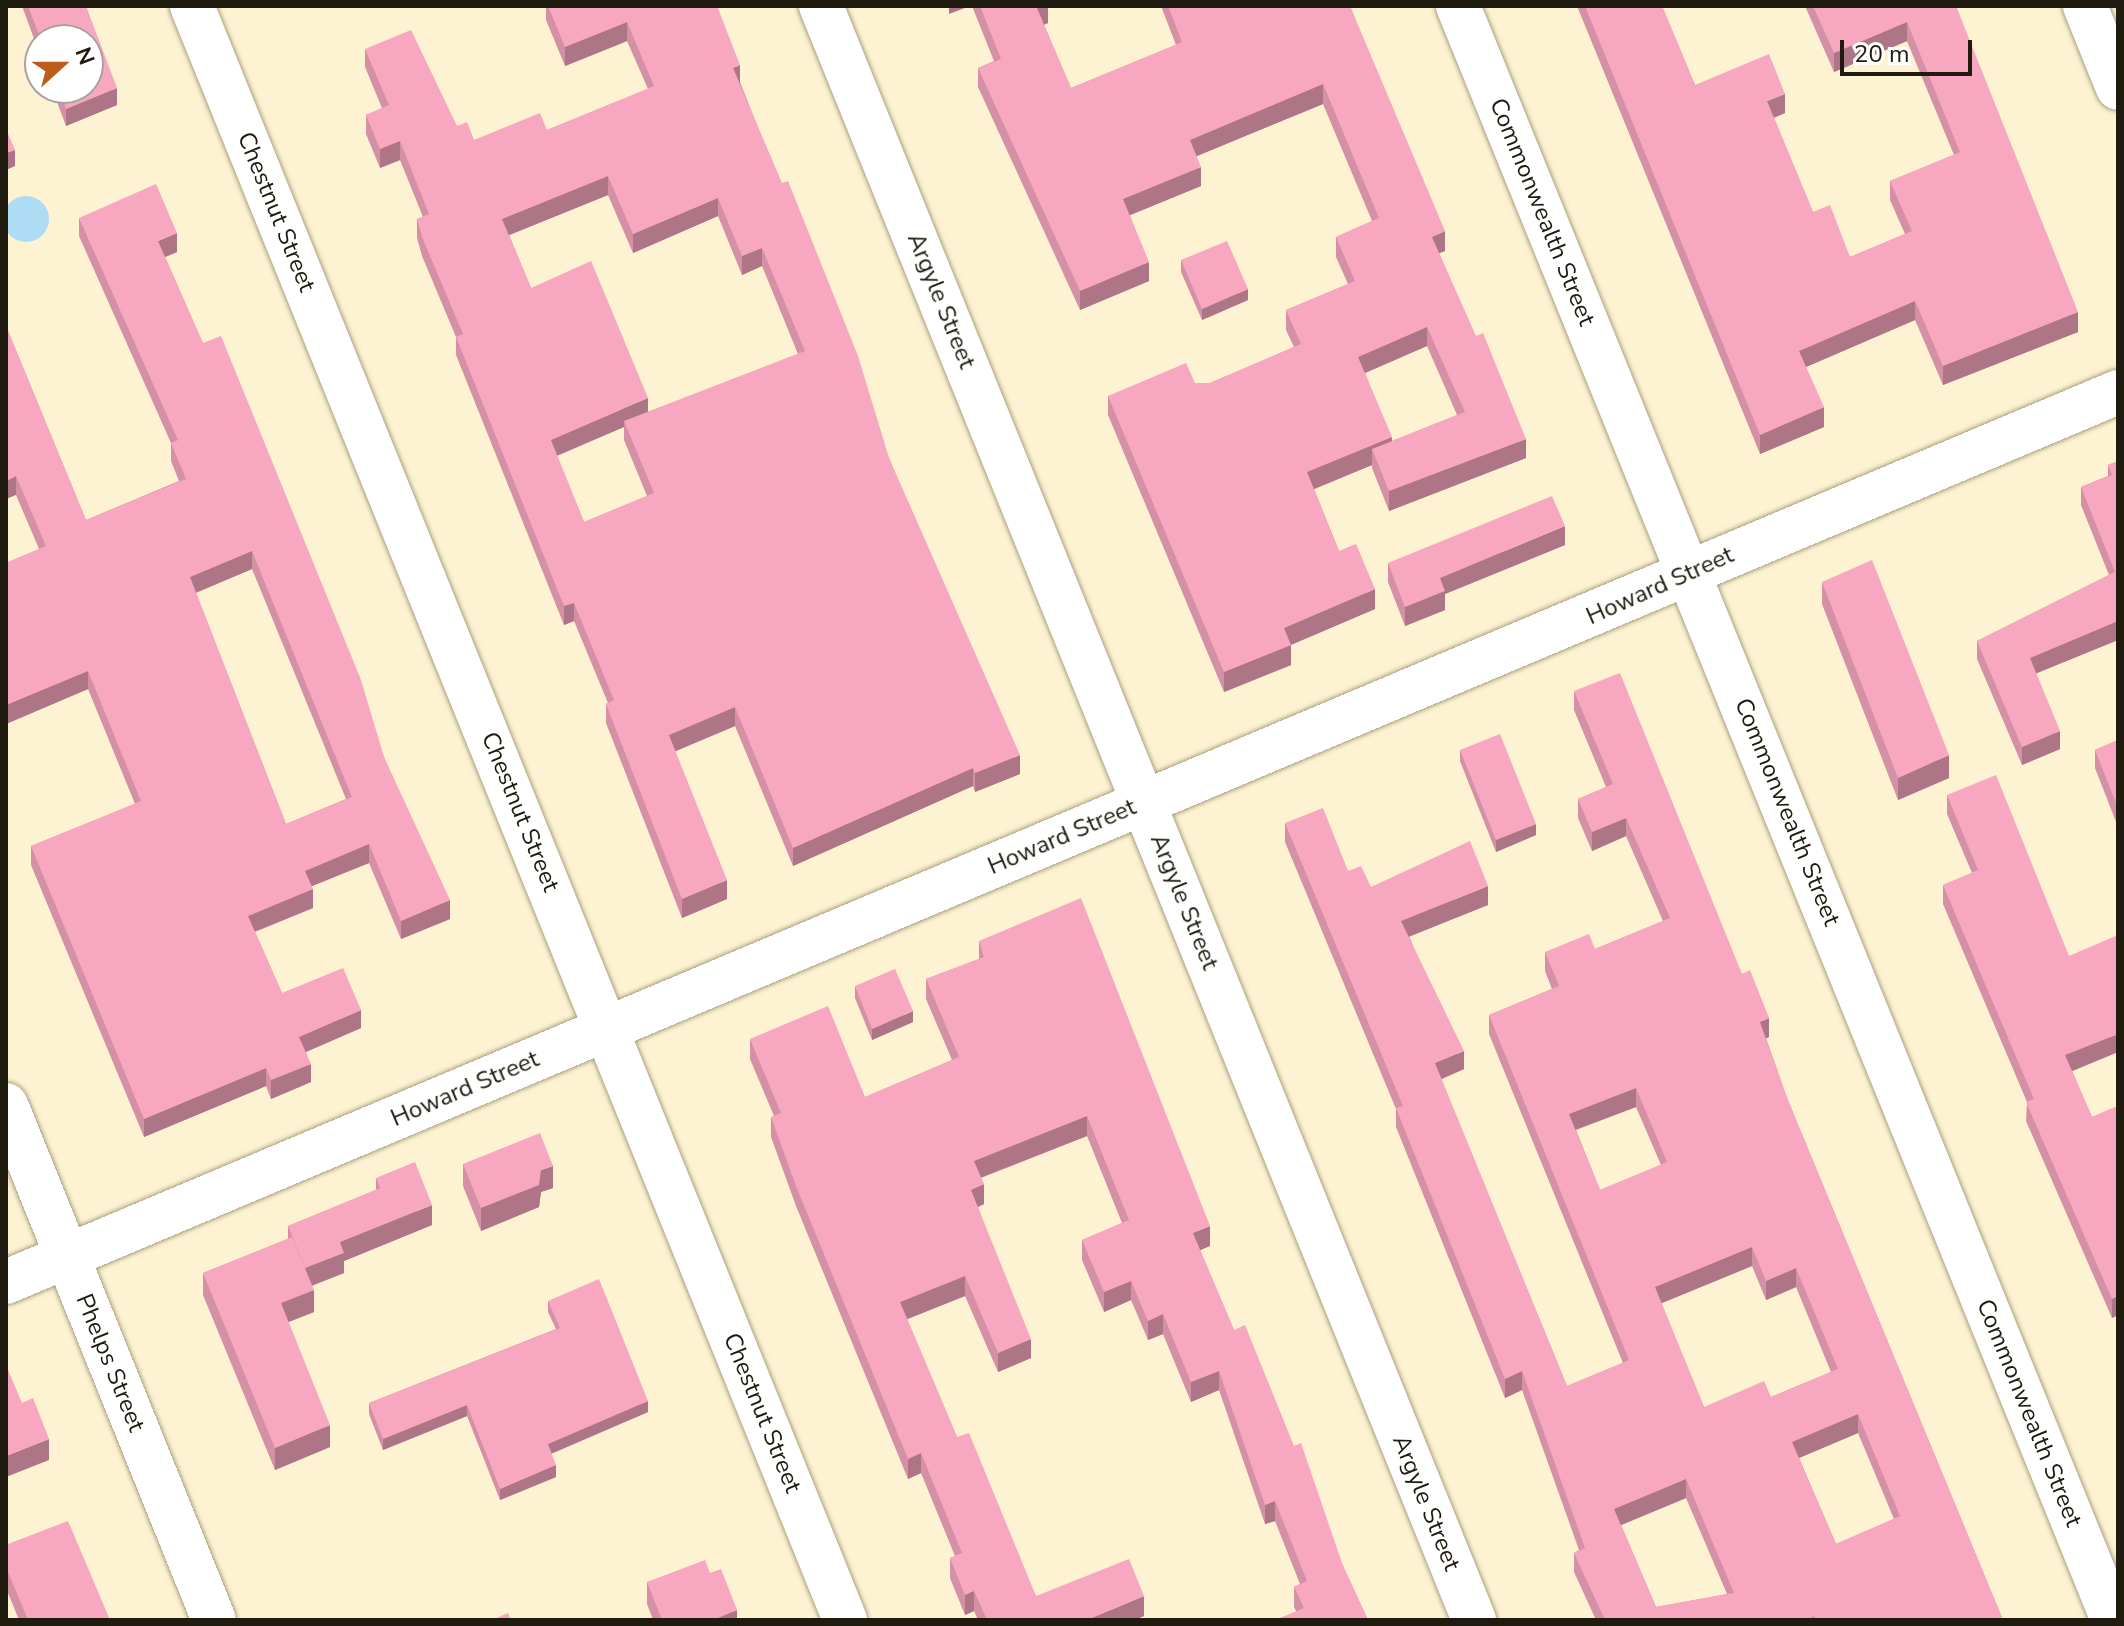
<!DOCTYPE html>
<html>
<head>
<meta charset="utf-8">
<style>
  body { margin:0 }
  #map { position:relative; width:2124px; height:1626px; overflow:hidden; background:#fdf2d1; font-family:"Nunito Sans",sans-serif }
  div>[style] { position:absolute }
  .water>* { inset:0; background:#aedcf5 }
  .round { border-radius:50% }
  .roads { filter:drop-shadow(0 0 2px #aaa081) drop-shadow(0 0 2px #aaa081) }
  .minor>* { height:44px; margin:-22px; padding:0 22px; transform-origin:22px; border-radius:22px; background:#fff }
  .wall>* { inset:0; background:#d490a4 }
  .shaded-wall>* { inset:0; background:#ad7586 }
  .building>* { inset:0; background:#f7a7bf }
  span { translate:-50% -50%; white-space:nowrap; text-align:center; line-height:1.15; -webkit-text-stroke:6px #fff; paint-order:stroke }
  .street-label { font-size:24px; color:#1f1b0f }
  .frame { position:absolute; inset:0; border:8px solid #1f1b0f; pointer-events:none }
  .north { position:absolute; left:24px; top:24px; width:80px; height:80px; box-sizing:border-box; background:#fff; border:2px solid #a5a49f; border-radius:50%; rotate:69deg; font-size:22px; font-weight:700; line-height:32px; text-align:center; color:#1f1b0f }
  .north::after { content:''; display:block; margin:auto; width:28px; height:36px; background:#bd5d1a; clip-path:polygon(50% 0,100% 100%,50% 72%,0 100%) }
  .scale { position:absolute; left:1840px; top:40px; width:132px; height:36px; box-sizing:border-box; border:4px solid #1f1b0f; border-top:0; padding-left:10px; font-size:24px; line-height:28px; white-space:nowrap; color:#1f1b0f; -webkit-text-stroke:6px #fff; paint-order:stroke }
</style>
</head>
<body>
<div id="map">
  <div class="water">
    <i class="round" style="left:3px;top:196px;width:46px;height:46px"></i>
  </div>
  <div class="roads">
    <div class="minor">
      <i style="left:192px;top:6px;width:1741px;rotate:67.97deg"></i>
      <i style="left:821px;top:6px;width:1741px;rotate:67.97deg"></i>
      <i style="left:1458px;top:6px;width:1742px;rotate:67.91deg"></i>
      <i style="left:2085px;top:6px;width:88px;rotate:68.1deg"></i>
      <i style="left:6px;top:1105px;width:555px;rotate:68.01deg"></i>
      <i style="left:6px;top:1282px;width:2292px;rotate:-22.85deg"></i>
    </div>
  </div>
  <div class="wall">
    <i style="clip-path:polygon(22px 6px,86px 6px,117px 105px,66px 126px,52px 88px,88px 88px,88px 40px,40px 40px,40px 55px)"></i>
    <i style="clip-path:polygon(evenodd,546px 6px,717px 6px,740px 82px,889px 458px,1020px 774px,975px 792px,973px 786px,793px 866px,735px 726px,675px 751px,727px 899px,682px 918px,606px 723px,606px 704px,608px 703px,574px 621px,564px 625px,456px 355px,456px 337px,422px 256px,417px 238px,417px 219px,423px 217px,400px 160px,380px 168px,366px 134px,366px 115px,382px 108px,365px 67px,365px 49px,474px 140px,547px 130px,648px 89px,627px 41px,565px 66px,546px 20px,546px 6px,608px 195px,633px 253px,718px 216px,742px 275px,762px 266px,798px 354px,648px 412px,531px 288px,509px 235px,608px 195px,546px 6px,624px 427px,624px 440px,647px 496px,584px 522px,557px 456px,624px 427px)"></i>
    <i style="clip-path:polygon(evenodd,972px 6px,1048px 6px,1048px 23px,1044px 25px,1071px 88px,1176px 45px,1161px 6px,1350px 6px,1445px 251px,1439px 253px,1526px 458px,1389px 511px,1372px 468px,1372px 465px,1314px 489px,1339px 551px,1375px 609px,1290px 645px,1291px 665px,1224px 692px,1108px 415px,1108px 396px,1195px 383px,1210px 383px,1294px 347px,1286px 330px,1286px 310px,1348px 284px,1336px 257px,1336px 237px,1372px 221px,1323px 104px,1196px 156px,1201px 186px,1130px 215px,1149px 281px,1080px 310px,978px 87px,978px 68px,994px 61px,972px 6px,1427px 346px,1457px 415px,1392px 441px,1365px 373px,1427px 346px)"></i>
    <i style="clip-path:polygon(1577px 6px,1662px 6px,1695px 85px,1785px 113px,1774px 118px,1813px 212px,1850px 257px,1905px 234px,1890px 200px,1890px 181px,1954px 155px,1907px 41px,1834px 72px,1805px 6px,1956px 6px,2078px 332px,1943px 385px,1915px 320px,1806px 367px,1824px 427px,1760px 454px)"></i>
    <i style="clip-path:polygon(evenodd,79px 218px,177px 252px,165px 257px,384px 757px,450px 919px,401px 939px,369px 863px,311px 886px,313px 908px,255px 932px,282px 993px,361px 1028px,306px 1052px,311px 1082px,271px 1099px,266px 1086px,144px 1137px,31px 865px,31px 846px,135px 804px,88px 689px,6px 724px,6px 563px,39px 549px,16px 495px,6px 326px,86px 520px,179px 481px,171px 461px,171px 443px,79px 236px,79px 218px,252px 569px,346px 799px,286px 824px,196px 593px,252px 569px)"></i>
    <i style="clip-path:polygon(1181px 260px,1248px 300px,1202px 320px,1181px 272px)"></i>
    <i style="clip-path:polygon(2118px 461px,2118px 640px,2036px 673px,2060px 749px,2022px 765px,1977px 659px,1977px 641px,2109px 575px,2081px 505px,2081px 487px,2108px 476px,2108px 465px)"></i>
    <i style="clip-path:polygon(1565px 545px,1445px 594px,1445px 610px,1405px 626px,1388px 582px,1388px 563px)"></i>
    <i style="clip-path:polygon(1822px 582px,1949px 778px,1898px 800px,1822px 604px)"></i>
    <i style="clip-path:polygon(evenodd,1574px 691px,1742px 974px,1769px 1037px,1766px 1038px,1787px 1098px,2003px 1620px,1596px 1620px,1574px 1572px,1574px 1553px,1579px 1550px,1522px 1390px,1505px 1398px,1396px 1127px,1396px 1109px,1285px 842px,1285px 823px,1348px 871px,1371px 887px,1488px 905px,1409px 936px,1464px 1069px,1441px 1079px,1567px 1386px,1623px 1363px,1489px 1034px,1489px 1015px,1552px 989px,1545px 971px,1545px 952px,1595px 949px,1663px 921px,1626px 836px,1592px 851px,1578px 818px,1578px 799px,1606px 787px,1574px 710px,1574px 691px,1636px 1107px,1661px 1165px,1600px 1190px,1576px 1130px,1636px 1107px,1574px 691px,1752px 1266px,1766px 1300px,1796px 1287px,1831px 1372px,1771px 1397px,1704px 1407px,1661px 1303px,1752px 1266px,1574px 691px,1858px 1433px,1894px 1519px,1836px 1544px,1799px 1458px,1858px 1433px,1574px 691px,1686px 1498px,1727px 1594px,1656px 1607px,1621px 1525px,1686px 1498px)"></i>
    <i style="clip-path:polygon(2118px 740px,2118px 827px,2095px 768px,2095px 750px)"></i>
    <i style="clip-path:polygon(1460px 750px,1536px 835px,1496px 852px,1460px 761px)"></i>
    <i style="clip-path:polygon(1947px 795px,2069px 956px,2118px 1052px,2072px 1071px,2092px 1117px,2118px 1106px,2118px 1315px,2112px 1318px,2026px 1121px,2027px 1102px,1943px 904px,1943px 885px,1972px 873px,1947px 814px)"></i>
    <i style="clip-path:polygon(979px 941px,1210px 1246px,1200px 1250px,1234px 1330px,1368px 1620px,1296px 1611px,1294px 1607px,1294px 1587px,1300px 1584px,1275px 1521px,1265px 1524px,1219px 1390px,1191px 1402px,1163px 1334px,1148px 1340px,1131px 1300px,1104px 1312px,1082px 1260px,1082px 1240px,1122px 1223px,1087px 1136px,981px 1178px,984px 1204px,978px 1207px,1031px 1358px,998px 1372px,965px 1296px,907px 1319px,957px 1437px,1036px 1596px,1144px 1616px,1134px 1620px,978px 1620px,974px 1611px,965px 1615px,950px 1578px,950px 1558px,955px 1556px,921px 1473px,908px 1479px,796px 1206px,771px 1137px,771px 1117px,774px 1116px,750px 1059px,750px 1039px,865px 1097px,952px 1060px,926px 999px,926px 979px,979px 959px)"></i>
    <i style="clip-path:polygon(855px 986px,913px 1022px,872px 1040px,855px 998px)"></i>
    <i style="clip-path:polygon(463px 1164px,553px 1188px,541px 1192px,539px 1207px,481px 1231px,463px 1186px)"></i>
    <i style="clip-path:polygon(376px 1178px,432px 1225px,344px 1261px,344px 1273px,312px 1285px,314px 1312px,288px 1322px,330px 1447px,275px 1470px,203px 1295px,203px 1273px,288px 1239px,288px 1226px,376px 1190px)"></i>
    <i style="clip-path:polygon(548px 1301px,648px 1412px,551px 1454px,556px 1477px,500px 1500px,467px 1416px,383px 1450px,369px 1414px,369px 1403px,556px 1329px,548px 1312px)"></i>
    <i style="clip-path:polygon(6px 1539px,8px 1544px,110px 1620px,19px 1620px,6px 1588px)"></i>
    <i style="clip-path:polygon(710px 1573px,737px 1620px,653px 1620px,647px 1604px,647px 1582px)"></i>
  </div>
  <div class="shaded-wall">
    <i style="clip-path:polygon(949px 6px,970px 6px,949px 14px)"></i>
    <i style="clip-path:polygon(1042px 6px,1048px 6px,1048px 23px,1037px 27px,1037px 8px)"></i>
    <i style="clip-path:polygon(627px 22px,627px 41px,565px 66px,565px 47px)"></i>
    <i style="clip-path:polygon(1907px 22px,1907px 41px,1834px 72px,1834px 53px)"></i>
    <i style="clip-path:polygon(740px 65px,740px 84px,733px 68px)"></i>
    <i style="clip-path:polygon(1323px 84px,1323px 104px,1190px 159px,1190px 140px)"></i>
    <i style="clip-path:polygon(117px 88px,117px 105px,66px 126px,66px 109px)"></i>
    <i style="clip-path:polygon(1785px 94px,1785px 113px,1767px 120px,1767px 101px)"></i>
    <i style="clip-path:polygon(400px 141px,400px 160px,380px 168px,380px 149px)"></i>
    <i style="clip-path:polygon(15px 150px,15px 166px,6px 170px,6px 153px)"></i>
    <i style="clip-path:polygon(1201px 167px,1201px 186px,1123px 218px,1123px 199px)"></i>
    <i style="clip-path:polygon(608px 176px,608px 195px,502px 238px,502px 219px)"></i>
    <i style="clip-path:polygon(718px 198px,718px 216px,633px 253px,633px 234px)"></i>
    <i style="clip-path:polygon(1445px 231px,1445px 251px,1432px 256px,1432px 237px)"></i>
    <i style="clip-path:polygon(177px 233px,177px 252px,158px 260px,158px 241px)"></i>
    <i style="clip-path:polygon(762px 248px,762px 266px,742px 275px,742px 256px)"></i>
    <i style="clip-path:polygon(1149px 262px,1149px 281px,1080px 310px,1080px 291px)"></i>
    <i style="clip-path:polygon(1248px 289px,1248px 300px,1202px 320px,1202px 309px)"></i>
    <i style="clip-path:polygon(1915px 301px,1915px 320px,1799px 370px,1799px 351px)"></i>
    <i style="clip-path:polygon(2078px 312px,2078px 332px,1943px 385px,1943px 366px)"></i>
    <i style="clip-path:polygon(1427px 327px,1427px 346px,1358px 376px,1358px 357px)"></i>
    <i style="clip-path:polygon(648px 398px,648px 417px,624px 421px,624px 427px,551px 458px,551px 440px)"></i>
    <i style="clip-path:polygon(1824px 407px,1824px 427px,1760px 454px,1760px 435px)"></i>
    <i style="clip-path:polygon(1392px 437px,1392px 457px,1372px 449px,1372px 465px,1307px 492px,1307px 472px)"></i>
    <i style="clip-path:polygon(1526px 439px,1526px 458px,1389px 511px,1389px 491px)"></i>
    <i style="clip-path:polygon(16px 476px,16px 495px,6px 499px,6px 481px)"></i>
    <i style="clip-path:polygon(1565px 526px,1565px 545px,1445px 594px,1445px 610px,1405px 626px,1405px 607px,1440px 578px)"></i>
    <i style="clip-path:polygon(252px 551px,252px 569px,190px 595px,190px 577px)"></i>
    <i style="clip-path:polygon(1375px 589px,1375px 609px,1284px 648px,1284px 628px)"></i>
    <i style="clip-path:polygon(574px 603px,574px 621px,564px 625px,564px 606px)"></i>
    <i style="clip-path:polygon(2118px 621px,2118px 640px,2030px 676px,2030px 658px)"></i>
    <i style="clip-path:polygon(1291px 645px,1291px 665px,1224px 692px,1224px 672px)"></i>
    <i style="clip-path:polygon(88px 671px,88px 689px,6px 724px,6px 705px)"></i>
    <i style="clip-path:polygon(735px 707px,735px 726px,669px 754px,669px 735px)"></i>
    <i style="clip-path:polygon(2060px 731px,2060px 749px,2022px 765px,2022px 747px)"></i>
    <i style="clip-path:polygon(1020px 755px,1020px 774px,975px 792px,975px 773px)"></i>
    <i style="clip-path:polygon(1949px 755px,1949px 778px,1898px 800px,1898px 778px)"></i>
    <i style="clip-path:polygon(973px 768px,973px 786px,793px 866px,793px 848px)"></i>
    <i style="clip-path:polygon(1626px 818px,1626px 836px,1592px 851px,1592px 832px)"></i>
    <i style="clip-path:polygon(1536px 824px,1536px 835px,1496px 852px,1496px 840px)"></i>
    <i style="clip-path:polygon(369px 844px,369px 863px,305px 889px,305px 871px)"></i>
    <i style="clip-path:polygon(727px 880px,727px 899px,682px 918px,682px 899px)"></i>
    <i style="clip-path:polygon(1488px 886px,1488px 905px,1401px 940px,1401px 921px)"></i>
    <i style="clip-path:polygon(313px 889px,313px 908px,248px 934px,248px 916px)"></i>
    <i style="clip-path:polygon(450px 900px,450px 919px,401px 939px,401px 921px)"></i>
    <i style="clip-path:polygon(361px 1010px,361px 1028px,299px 1055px,299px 1037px)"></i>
    <i style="clip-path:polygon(913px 1011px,913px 1022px,872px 1040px,872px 1029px)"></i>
    <i style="clip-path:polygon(1769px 1018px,1769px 1037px,1760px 1041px,1760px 1022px)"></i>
    <i style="clip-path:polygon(2118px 1034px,2118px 1052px,2065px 1074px,2065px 1055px)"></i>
    <i style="clip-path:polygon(1464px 1051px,1464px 1069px,1435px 1082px,1435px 1063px)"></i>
    <i style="clip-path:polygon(311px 1064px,311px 1082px,271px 1099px,271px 1080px)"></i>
    <i style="clip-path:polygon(266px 1068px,266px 1086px,144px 1137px,144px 1119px)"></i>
    <i style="clip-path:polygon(1636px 1088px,1636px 1107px,1569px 1132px,1569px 1114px)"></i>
    <i style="clip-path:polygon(1087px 1116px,1087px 1136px,974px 1180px,974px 1161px)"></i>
    <i style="clip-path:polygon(553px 1166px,553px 1188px,541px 1192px,539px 1207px,481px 1231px,481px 1208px,541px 1170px)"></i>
    <i style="clip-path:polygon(984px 1184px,984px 1204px,971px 1210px,971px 1190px)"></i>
    <i style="clip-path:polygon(432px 1205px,432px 1225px,344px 1261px,344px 1273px,304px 1289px,304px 1269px,340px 1242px)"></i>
    <i style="clip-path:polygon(1210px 1226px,1210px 1246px,1193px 1253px,1193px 1233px)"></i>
    <i style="clip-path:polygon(1752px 1247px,1752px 1266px,1655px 1306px,1655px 1287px)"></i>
    <i style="clip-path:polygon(1796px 1268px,1796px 1287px,1766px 1300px,1766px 1281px)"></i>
    <i style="clip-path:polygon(965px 1276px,965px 1296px,900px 1322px,900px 1302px)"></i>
    <i style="clip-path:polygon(1131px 1281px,1131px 1300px,1104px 1312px,1104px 1292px)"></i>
    <i style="clip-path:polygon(314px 1290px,314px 1312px,281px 1325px,281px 1303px)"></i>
    <i style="clip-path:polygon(2118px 1296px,2118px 1315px,2112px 1318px,2112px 1299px)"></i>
    <i style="clip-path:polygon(1163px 1314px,1163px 1334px,1148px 1340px,1148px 1321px)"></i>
    <i style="clip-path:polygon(1031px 1339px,1031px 1358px,998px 1372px,998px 1353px)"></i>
    <i style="clip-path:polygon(1219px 1371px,1219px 1390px,1191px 1402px,1191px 1382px)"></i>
    <i style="clip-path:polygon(1522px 1371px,1522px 1390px,1505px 1398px,1505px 1379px)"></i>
    <i style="clip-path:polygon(648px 1401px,648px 1412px,548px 1455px,548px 1444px)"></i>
    <i style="clip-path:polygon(467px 1405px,467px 1416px,383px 1450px,383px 1439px)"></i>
    <i style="clip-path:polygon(1858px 1414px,1858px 1433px,1792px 1461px,1792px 1442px)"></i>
    <i style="clip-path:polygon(330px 1425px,330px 1447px,275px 1470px,275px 1448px)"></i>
    <i style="clip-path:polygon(49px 1439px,49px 1460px,6px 1477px,6px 1456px)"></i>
    <i style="clip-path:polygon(921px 1453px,921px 1473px,908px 1479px,908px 1459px)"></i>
    <i style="clip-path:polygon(556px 1465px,556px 1477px,500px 1500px,500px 1489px)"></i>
    <i style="clip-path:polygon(1686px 1479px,1686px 1498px,1614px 1528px,1614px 1509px)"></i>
    <i style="clip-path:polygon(1275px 1501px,1275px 1521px,1265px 1524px,1265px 1505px)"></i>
    <i style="clip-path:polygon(974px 1591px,974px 1611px,965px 1615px,965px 1595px)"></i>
    <i style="clip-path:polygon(1144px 1596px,1144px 1616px,1134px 1620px,1087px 1620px)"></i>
    <i style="clip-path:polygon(737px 1610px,737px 1620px,713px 1620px)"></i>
  </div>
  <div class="building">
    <i style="clip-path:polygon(28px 6px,86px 6px,117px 88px,66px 109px,59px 88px,88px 88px,88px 40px,41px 40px)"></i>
    <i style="clip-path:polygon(evenodd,548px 6px,717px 6px,740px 65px,733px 68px,782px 183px,788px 181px,858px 356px,889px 458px,1020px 755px,975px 773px,973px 768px,793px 848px,735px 707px,669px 735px,727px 880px,682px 899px,606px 704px,614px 700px,574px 603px,564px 606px,456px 337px,463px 334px,422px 237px,417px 219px,429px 214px,400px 141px,380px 149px,366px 115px,389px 105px,365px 49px,411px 30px,457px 126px,467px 122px,474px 140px,540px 113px,547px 130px,654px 86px,627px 22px,565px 47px,548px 6px,608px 176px,633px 234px,718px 198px,742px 256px,762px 248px,805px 351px,624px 421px,654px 493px,584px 522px,551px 440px,648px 398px,591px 261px,531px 288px,502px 219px,608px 176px)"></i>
    <i style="clip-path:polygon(980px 6px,1042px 6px,1037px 8px,1071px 88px,1182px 42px,1168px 6px,1350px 6px,1445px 231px,1432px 237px,1476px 336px,1483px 333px,1526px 439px,1389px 491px,1372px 449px,1465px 412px,1427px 327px,1358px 357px,1392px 437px,1307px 472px,1339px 551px,1356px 544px,1375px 589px,1284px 628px,1291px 645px,1224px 672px,1108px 396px,1186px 363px,1195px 383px,1210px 383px,1301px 344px,1286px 310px,1355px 281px,1336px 237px,1379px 218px,1323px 84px,1190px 140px,1201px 167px,1123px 199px,1149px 262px,1080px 291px,978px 68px,1001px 59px)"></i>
    <i style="clip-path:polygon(1585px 6px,1662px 6px,1695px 85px,1769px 54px,1785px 94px,1767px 101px,1813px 212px,1830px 205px,1850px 257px,1912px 231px,1890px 181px,1960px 152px,1907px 22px,1834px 53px,1813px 6px,1956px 6px,2078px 312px,1943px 366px,1915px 301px,1799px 351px,1824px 407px,1760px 435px)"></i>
    <i style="clip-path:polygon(6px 129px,15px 150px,6px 153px)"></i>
    <i style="clip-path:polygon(evenodd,156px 184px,177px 233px,158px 241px,203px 343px,221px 336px,361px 680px,384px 757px,450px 900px,401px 921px,369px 844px,305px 871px,313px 889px,248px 916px,282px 993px,343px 968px,361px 1010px,299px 1037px,311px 1064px,271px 1080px,266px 1068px,144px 1119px,31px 846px,141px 801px,88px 671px,6px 705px,6px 563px,46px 546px,16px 476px,6px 481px,6px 326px,86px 520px,186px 479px,171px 443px,178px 440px,79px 218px,156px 184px,252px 551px,352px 797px,286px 824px,190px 577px,252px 551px)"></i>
    <i style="clip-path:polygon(1227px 241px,1248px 289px,1202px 309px,1181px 260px)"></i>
    <i style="clip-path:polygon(2118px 461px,2118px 621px,2030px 658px,2060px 731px,2022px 747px,1977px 641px,2115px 572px,2081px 487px,2112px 475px,2108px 465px)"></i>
    <i style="clip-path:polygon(1552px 496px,1565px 526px,1440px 578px,1445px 591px,1405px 607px,1388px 563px)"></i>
    <i style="clip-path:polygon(1872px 560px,1949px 755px,1898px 778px,1822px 582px)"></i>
    <i style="clip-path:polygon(evenodd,1620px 673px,1742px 974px,1750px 970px,1769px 1018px,1760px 1022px,1787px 1098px,2003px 1620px,1816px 1620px,1814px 1616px,1805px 1620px,1605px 1620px,1574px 1553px,1585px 1548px,1522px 1371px,1505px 1379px,1396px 1108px,1403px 1106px,1285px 823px,1323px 808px,1348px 871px,1361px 866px,1371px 887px,1470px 841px,1488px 886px,1401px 921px,1464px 1051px,1435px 1063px,1567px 1386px,1629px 1360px,1489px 1015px,1559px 986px,1545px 952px,1589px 934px,1595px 949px,1670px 918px,1626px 818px,1592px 832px,1578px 799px,1613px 784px,1574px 691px,1620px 673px,1636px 1088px,1667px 1162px,1600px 1190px,1569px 1114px,1636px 1088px,1620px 673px,1752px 1247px,1766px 1281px,1796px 1268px,1838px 1369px,1771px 1397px,1764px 1381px,1704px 1407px,1655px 1287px,1752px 1247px,1620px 673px,1858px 1414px,1900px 1516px,1836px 1544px,1792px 1442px,1858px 1414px,1620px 673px,1686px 1479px,1734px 1593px,1656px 1607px,1614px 1509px,1686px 1479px)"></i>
    <i style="clip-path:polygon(1500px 734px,1536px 824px,1496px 840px,1460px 750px)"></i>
    <i style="clip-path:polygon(2118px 740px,2118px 808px,2095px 750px)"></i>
    <i style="clip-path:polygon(1996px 775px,2069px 956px,2118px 935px,2118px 1034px,2065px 1055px,2092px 1117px,2118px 1106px,2118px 1296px,2112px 1299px,2026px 1102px,2034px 1099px,1943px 885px,1978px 870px,1947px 795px)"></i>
    <i style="clip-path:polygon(1081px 898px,1210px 1226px,1193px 1233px,1234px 1330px,1245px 1325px,1294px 1446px,1301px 1443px,1343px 1566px,1368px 1620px,1275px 1620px,1304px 1608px,1294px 1587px,1307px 1581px,1275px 1501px,1265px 1505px,1219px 1371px,1191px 1382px,1163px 1314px,1148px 1321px,1131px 1281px,1104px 1292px,1082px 1240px,1129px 1220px,1087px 1116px,974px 1161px,984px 1184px,971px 1190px,1031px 1339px,998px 1353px,965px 1276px,900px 1302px,957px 1437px,969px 1433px,1036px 1596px,1129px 1559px,1144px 1596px,1087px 1620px,987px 1620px,974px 1591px,965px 1595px,950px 1558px,962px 1553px,921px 1453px,908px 1459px,796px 1186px,771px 1117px,781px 1113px,750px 1039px,828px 1006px,865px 1097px,959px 1057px,926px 979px,984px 957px,979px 941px)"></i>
    <i style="clip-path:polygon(895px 969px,913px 1011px,872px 1029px,855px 986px)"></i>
    <i style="clip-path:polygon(540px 1133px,553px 1166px,541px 1170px,539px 1185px,481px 1208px,463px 1164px)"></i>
    <i style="clip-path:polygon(415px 1162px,432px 1205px,340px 1242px,344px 1253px,305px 1268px,288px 1226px,380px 1188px,376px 1178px)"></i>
    <i style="clip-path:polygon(292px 1237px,314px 1290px,281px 1303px,330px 1425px,275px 1448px,203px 1273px)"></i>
    <i style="clip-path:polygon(599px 1279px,648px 1401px,548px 1444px,556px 1465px,500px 1489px,467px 1405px,383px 1439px,369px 1403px,560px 1328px,548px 1301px)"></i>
    <i style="clip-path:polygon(6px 1365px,22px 1403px,33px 1398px,49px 1439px,6px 1456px)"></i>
    <i style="clip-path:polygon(68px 1521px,110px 1620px,28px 1620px,6px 1567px,6px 1539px,8px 1544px)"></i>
    <i style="clip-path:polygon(705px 1560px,710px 1573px,721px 1569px,737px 1610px,713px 1620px,662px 1620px,647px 1582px)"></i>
    <i style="clip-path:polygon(508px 1613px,511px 1620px,492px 1620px)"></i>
  </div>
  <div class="street-label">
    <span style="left:276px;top:212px;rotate:68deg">Chestnut Street</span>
    <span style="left:1542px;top:212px;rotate:68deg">Commonwealth Street</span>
    <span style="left:941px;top:301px;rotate:68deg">Argyle Street</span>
    <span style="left:1660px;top:586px;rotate:-24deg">Howard Street</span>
    <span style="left:520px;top:812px;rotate:68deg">Chestnut Street</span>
    <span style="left:1787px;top:812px;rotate:68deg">Commonwealth Street</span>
    <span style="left:1062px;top:837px;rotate:-23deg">Howard Street</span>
    <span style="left:1184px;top:902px;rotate:68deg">Argyle Street</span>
    <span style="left:465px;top:1089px;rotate:-23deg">Howard Street</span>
    <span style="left:110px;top:1363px;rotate:68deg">Phelps Street</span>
    <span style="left:762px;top:1413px;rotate:68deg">Chestnut Street</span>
    <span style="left:2029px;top:1413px;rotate:68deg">Commonwealth Street</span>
    <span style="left:1426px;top:1503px;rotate:68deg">Argyle Street</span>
  </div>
  <div class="frame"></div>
  <div class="north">N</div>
  <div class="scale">20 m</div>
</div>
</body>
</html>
